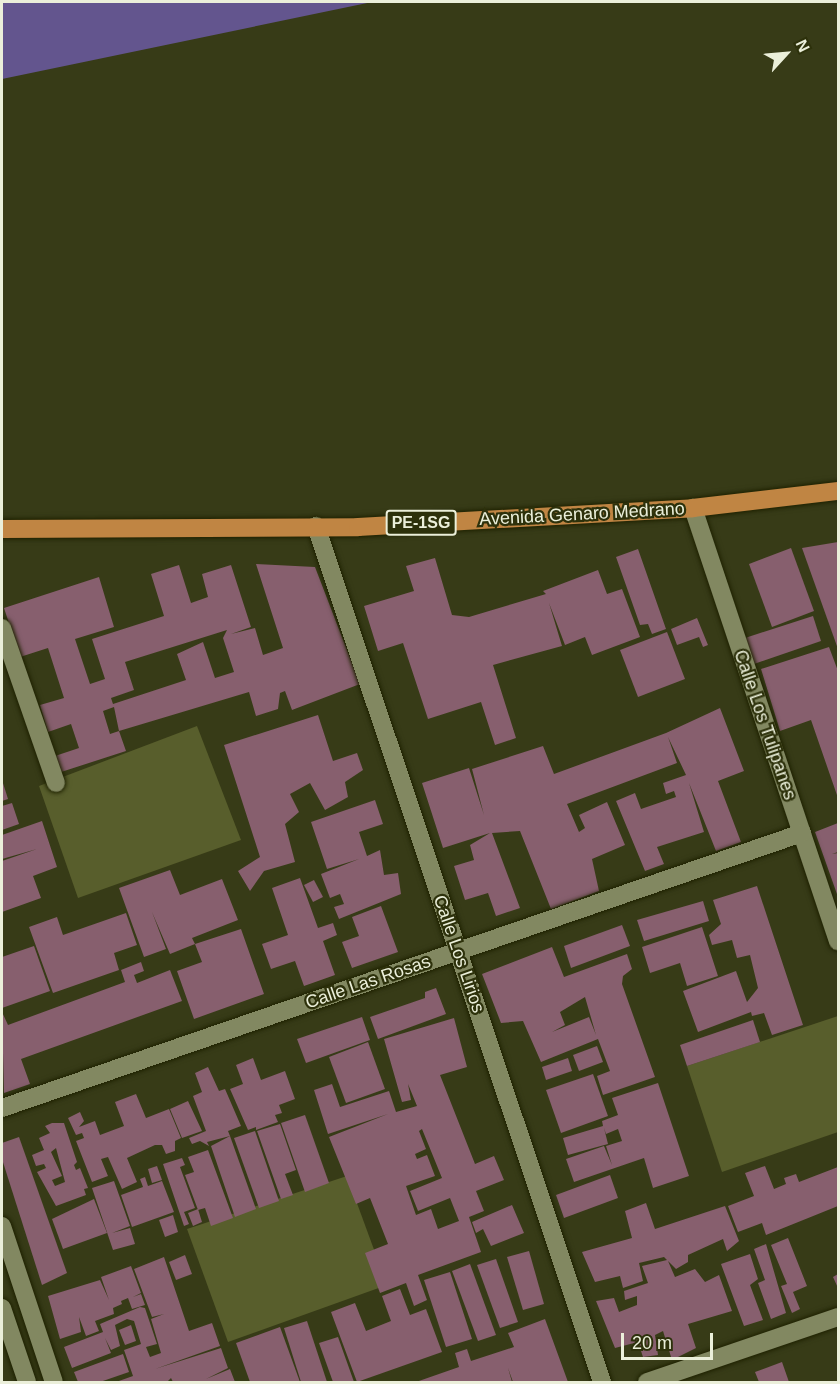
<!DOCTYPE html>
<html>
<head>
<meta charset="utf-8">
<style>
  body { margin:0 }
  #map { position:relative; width:840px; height:1384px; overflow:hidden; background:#373b17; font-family:Arial,sans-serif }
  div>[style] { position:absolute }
  .green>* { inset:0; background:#585e2c }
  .water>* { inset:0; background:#63558e }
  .building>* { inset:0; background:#875f6e }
  .roads { filter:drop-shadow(0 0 2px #1f2200) drop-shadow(0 0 2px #1f2200) }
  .minor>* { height:18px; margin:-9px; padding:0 9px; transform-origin:9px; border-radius:9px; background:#828861 }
  .major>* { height:18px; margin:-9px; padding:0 9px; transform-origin:9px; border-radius:9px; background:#c08543 }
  span { translate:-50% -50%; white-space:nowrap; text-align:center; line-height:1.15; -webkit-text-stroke:4.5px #2d310b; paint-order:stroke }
  .shield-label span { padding:2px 4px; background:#2d310b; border:2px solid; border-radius:4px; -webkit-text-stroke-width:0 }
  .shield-label { font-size:16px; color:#ebefda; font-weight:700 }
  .street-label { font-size:18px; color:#ebefda }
  .frame { position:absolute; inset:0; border:3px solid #ebefda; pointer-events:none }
  .north { position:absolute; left:756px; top:24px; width:60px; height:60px; -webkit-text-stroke:4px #2d310b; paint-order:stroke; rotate:64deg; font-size:16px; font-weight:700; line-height:24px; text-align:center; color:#ebefda }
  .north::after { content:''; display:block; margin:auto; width:21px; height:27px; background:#ebefda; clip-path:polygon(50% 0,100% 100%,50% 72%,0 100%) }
  .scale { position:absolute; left:621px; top:1333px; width:92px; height:27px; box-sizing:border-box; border:3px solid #ebefda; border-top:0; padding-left:8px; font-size:18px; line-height:21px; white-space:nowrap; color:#ebefda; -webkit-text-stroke:4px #2d310b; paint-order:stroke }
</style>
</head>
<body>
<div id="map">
  <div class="green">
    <i style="clip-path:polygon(197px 726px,241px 840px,78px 898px,39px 786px)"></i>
    <i style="clip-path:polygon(838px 1016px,838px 1132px,722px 1172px,687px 1066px)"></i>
    <i style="clip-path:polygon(347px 1176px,387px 1285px,228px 1342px,187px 1229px)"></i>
  </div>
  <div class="water">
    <i style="clip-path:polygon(2px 2px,372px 2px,2px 79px)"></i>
  </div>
  <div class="building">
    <i style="clip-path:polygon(838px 542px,838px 649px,802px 548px)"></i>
    <i style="clip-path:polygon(791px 548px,814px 611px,772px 627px,749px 564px)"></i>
    <i style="clip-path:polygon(638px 549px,666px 629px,652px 634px,648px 624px,640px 625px,616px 557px)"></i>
    <i style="clip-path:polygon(435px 558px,452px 615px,469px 617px,546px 594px,543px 591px,598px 570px,607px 594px,622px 589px,640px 637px,592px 655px,585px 637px,565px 645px,549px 603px,562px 646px,493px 665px,516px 738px,495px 745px,481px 702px,428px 719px,403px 643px,378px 651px,364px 606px,414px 591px,406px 566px)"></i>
    <i style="clip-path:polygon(evenodd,256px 564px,315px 567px,360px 684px,292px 710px,285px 691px,280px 693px,278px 709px,256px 716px,249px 692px,119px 731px,114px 707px,103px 711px,110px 734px,119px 731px,126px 751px,58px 773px,52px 757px,79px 748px,71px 724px,48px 732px,40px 705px,64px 698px,48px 648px,20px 657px,4px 608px,99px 577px,114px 627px,75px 639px,90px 684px,105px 679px,92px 639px,164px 616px,151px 574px,179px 565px,191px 603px,208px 597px,202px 574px,231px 565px,251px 627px,231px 634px,255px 628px,263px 655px,283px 648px,256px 564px,227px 630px,223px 638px,234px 672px,215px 678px,203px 642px,177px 654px,186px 680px,113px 704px,111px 698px,134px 690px,125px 662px,227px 630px)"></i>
    <i style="clip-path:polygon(813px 616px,821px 641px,754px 664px,745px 638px)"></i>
    <i style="clip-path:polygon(697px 618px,708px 645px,703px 647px,699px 637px,677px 645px,671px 629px)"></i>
    <i style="clip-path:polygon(667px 632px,685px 679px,638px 697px,620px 650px)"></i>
    <i style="clip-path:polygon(829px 647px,838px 671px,838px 798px,811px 720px,780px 731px,761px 669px)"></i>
    <i style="clip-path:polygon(720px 708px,744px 771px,718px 781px,741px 842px,716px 851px,689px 783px,704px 832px,657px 847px,664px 864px,645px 871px,616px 801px,635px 793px,641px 809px,676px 797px,674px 791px,666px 794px,663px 783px,686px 775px,668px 737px,677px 763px,567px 804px,579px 832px,585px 828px,579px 815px,607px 802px,625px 845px,592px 859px,599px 891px,551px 909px,520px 831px,492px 833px,520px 908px,496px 916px,488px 893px,465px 900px,454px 866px,474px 860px,470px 845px,490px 833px,443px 848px,422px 783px,469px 768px,484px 815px,472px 769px,543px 746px,554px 774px,666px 733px)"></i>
    <i style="clip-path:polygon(318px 715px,333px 761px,357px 753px,363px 770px,345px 782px,348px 797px,325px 810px,310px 783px,290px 794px,299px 812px,285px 824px,295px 862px,264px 871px,250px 891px,238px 871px,260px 857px,224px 745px)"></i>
    <i style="clip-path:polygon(2px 780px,8px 799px,2px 801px)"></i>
    <i style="clip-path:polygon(375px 800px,383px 824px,359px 832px,367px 856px,380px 850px,384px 875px,398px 873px,401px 894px,339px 919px,334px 907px,344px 904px,340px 894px,330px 898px,321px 874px,359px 859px,327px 869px,311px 822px)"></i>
    <i style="clip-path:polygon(12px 803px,19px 824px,2px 830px,2px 806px)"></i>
    <i style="clip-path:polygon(42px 821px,57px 867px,33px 876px,41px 898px,2px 912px,2px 861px,37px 849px,2px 859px,2px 835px)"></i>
    <i style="clip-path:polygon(838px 823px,838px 852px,832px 854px,838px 853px,838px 897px,815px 832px)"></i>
    <i style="clip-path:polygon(170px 870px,180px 895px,222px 879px,238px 920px,192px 938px,195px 944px,170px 954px,152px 912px,166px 949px,144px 957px,119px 888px)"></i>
    <i style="clip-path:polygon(300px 878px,318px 928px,333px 923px,337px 935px,323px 941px,335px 975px,304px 986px,295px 961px,271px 969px,262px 944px,288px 935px,272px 888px)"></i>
    <i style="clip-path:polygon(314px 880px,323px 897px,313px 902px,304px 885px)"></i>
    <i style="clip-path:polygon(757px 886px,803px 1025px,772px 1035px,764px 1013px,752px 1016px,751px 1012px,698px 1032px,683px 991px,736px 971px,747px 1002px,758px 988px,750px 955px,737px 958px,732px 940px,712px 945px,709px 935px,721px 924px,713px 900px)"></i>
    <i style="clip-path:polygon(703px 901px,709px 921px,644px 941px,637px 920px)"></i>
    <i style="clip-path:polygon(381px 906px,398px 952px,352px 968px,342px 942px,359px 936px,352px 917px)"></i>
    <i style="clip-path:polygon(126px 913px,137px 945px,114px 953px,119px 970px,53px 993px,29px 927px,57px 917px,63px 935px)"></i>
    <i style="clip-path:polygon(622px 925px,630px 946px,571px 968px,564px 946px)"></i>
    <i style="clip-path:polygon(702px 927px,718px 976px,687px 986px,680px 963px,650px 973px,642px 947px)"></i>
    <i style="clip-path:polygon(241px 929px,264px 994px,194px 1019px,177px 971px,202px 962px,195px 944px)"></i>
    <i style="clip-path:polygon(34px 946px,50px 991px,2px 1008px,2px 957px)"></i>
    <i style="clip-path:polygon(evenodd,552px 947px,564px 977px,627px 954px,632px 969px,623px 976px,622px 984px,655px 1077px,603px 1095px,597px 1076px,610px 1071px,598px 1039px,541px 1062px,523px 1021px,501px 1023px,482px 974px,552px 947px,585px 997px,596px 1035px,589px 1017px,552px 1032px,565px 1025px,560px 1012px,585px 997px)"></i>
    <i style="clip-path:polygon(141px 962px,144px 971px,134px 975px,137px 983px,170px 970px,182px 1001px,21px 1059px,30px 1084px,4px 1093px,2px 1012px,8px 1025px,125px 982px,121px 970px)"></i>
    <i style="clip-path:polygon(436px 988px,446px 1014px,378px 1039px,370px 1017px,425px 998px,425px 992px)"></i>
    <i style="clip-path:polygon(362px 1017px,370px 1040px,306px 1063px,297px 1039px)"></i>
    <i style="clip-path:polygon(evenodd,454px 1018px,467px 1067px,440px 1075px,475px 1164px,494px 1156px,504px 1180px,476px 1191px,484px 1211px,469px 1217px,481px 1252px,418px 1275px,427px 1300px,414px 1306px,406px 1283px,380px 1293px,365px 1253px,388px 1244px,370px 1198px,356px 1204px,329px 1137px,388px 1114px,328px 1134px,314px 1090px,332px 1084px,340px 1107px,389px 1091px,396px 1112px,417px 1106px,408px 1084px,411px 1100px,402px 1102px,384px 1039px,454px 1018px,422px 1129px,442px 1178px,410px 1191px,418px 1211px,450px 1198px,459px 1221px,438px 1229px,431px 1209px,416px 1215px,406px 1186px,435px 1176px,427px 1155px,417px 1159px,415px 1154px,426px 1149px,419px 1131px,422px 1129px)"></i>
    <i style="clip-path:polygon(753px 1020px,760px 1042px,687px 1066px,680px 1045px)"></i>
    <i style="clip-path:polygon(368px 1042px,385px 1089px,346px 1103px,329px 1057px)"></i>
    <i style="clip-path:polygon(597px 1046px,603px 1062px,579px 1071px,573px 1055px)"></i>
    <i style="clip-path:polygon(253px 1058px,261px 1080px,285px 1071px,295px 1099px,279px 1105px,282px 1113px,275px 1115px,278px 1122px,256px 1130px,256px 1127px,248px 1130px,230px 1089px,243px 1084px,236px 1065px)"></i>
    <i style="clip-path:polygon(568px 1058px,572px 1071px,546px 1080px,542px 1067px)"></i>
    <i style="clip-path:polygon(208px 1067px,219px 1091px,225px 1089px,241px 1126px,228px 1131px,230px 1136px,207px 1142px,209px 1146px,200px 1141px,192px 1144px,189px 1138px,206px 1131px,193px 1096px,202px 1092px,195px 1073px)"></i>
    <i style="clip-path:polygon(593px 1074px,608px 1116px,561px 1133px,546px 1090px)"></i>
    <i style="clip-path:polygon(658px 1083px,689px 1176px,653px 1188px,644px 1158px,574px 1182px,566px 1159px,604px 1146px,612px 1165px,606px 1146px,622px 1141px,618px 1129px,606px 1134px,604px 1128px,608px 1144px,568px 1155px,563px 1138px,603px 1126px,602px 1121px,618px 1115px,612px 1098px)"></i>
    <i style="clip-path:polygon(136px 1094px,146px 1118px,169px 1109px,181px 1138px,175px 1141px,175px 1151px,166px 1154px,162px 1145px,155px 1145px,127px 1158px,137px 1182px,122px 1189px,108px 1157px,101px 1159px,108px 1176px,92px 1182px,76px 1141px,84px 1138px,82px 1133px,76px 1135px,68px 1118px,80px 1112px,84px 1121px,79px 1127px,95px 1121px,100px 1135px,124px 1126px,115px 1102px)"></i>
    <i style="clip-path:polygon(188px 1101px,202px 1131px,182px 1138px,170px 1109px)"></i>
    <i style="clip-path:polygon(305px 1115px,329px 1183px,305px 1192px,281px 1123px)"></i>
    <i style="clip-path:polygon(evenodd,52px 1123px,64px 1123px,77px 1162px,74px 1165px,76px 1170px,80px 1168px,88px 1188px,84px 1189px,86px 1195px,56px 1206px,37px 1172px,46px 1168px,44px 1164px,36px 1166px,32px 1155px,44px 1150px,39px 1138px,50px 1133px,45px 1126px,52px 1123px,56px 1148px,65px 1182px,55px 1186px,52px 1180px,62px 1176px,51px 1152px,56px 1148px)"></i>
    <i style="clip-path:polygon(280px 1124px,296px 1170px,285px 1174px,293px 1195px,281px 1199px,257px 1131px)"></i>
    <i style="clip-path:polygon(255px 1131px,279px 1201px,259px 1208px,234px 1138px)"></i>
    <i style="clip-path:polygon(230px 1136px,256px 1209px,235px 1217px,211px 1146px)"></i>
    <i style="clip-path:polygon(19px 1137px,67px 1273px,42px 1285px,2px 1159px,2px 1143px)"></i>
    <i style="clip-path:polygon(208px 1150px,233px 1218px,211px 1226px,205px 1208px,198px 1210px,185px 1175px,194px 1172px,188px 1157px)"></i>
    <i style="clip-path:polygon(182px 1158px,185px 1165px,180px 1167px,195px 1208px,184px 1212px,189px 1224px,184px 1226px,163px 1164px)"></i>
    <i style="clip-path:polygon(157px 1166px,162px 1180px,152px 1183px,148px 1169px)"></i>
    <i style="clip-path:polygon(765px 1166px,774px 1189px,786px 1184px,784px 1178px,796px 1174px,799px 1182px,838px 1167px,838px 1206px,766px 1235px,762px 1223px,738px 1232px,728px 1206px,754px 1196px,745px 1173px)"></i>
    <i style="clip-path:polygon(610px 1175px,618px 1198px,564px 1218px,556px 1195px)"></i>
    <i style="clip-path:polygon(145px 1177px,148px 1186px,162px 1181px,174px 1212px,132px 1227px,121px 1195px,143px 1187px,140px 1179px)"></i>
    <i style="clip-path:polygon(114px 1181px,130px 1226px,112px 1233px,130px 1228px,135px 1244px,113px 1250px,92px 1188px)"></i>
    <i style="clip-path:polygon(94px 1199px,107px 1233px,63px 1249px,52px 1219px)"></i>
    <i style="clip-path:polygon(646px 1203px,655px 1229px,725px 1206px,739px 1241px,727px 1251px,723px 1239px,688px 1255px,688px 1262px,676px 1269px,668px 1261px,675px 1277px,695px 1269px,705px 1282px,719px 1275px,732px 1311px,688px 1324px,696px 1348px,672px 1360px,663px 1331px,655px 1335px,658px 1355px,643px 1357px,638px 1342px,615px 1348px,596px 1301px,614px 1298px,619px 1312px,637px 1305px,637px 1296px,625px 1300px,624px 1291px,648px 1283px,642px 1266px,667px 1260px,664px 1257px,639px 1263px,643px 1281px,623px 1288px,620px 1276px,595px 1282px,582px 1252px,632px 1238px,625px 1211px)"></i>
    <i style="clip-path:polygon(512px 1205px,524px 1233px,491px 1246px,483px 1229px,476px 1233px,472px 1222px)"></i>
    <i style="clip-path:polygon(198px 1209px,202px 1222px,193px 1226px,188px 1213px)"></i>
    <i style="clip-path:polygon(173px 1215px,178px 1232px,165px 1237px,159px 1220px)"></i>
    <i style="clip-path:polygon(788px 1238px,807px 1286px,793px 1292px,800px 1309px,792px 1313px,781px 1286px,787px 1284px,771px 1245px)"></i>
    <i style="clip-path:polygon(766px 1244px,786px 1313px,771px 1319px,758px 1283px,765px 1280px,754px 1249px)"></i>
    <i style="clip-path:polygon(529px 1251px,544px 1304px,523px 1310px,507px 1257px)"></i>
    <i style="clip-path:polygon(750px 1254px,758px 1279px,750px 1285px,763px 1320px,744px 1326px,721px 1264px)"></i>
    <i style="clip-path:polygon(185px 1255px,192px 1274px,176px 1280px,169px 1262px)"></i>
    <i style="clip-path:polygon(164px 1257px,189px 1331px,212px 1323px,220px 1346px,155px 1369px,221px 1348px,228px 1368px,206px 1379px,230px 1369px,235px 1382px,173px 1382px,171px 1378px,167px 1382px,116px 1382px,133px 1376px,124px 1350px,141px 1344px,134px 1321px,127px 1319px,115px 1325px,120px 1346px,111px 1350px,105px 1338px,111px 1353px,72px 1368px,64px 1347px,103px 1332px,100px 1324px,140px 1307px,145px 1308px,157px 1344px,146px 1347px,150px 1357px,161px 1353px,151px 1319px,164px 1314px,152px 1317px,134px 1269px)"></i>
    <i style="clip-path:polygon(496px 1259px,518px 1322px,500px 1328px,477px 1265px)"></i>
    <i style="clip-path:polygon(470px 1264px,496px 1335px,478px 1341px,452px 1271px)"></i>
    <i style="clip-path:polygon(131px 1266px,141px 1293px,133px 1297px,141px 1294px,145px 1305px,132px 1309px,128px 1298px,121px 1301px,122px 1304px,113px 1308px,114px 1314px,95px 1321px,99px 1331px,86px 1336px,79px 1317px,81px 1332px,60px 1339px,48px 1296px,100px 1280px,109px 1300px,101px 1277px)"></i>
    <i style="clip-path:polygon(450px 1272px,472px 1339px,446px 1347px,424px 1280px)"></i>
    <i style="clip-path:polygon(838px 1274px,838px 1288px,833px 1277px)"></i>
    <i style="clip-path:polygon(400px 1289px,410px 1315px,426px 1309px,442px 1352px,357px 1382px,331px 1312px,355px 1303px,366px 1331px,391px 1321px,382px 1296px)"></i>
    <i style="clip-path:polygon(545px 1319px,568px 1382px,513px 1382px,508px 1368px,512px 1382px,416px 1382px,459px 1367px,455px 1353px,467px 1349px,471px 1361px,514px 1347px,508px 1333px)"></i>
    <i style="clip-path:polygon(307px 1321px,327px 1382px,301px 1382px,284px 1328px)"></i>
    <i style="clip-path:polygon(131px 1325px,136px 1341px,125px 1345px,119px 1330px)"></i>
    <i style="clip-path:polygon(280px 1327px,300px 1382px,250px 1382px,236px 1343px)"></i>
    <i style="clip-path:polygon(338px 1337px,354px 1382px,333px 1382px,319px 1343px)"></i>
    <i style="clip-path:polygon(123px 1354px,129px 1372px,100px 1382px,78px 1382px,74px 1372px)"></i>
    <i style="clip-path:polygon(782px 1362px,789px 1382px,759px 1382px,755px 1372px)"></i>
  </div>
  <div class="roads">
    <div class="minor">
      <i style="left:693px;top:508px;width:457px;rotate:71.5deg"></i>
      <i style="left:316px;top:526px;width:903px;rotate:71.52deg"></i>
      <i style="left:2px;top:628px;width:164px;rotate:70.8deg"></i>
      <i style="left:2px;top:1108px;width:846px;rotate:-18.97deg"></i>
      <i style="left:2px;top:1226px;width:164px;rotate:71.6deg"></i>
      <i style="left:2px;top:1308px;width:78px;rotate:71.3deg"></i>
      <i style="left:647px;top:1382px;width:202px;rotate:-18.8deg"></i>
    </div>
    <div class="major">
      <i style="left:2px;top:529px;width:356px;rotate:-0.3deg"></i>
      <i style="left:358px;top:527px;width:336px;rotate:-3.2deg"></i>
      <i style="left:693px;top:508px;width:146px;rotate:-6.7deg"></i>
    </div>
  </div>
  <div class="shield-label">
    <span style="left:421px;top:523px">PE-1SG</span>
  </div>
  <div class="street-label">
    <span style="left:582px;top:514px;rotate:-3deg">Avenida Genaro Medrano</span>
    <span style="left:765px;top:725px;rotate:71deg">Calle Los Tulipanes</span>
    <span style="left:459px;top:954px;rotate:71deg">Calle Los Lirios</span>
    <span style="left:368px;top:982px;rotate:-19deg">Calle Las Rosas</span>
  </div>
  <div class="frame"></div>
  <div class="north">N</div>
  <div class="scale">20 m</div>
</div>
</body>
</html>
